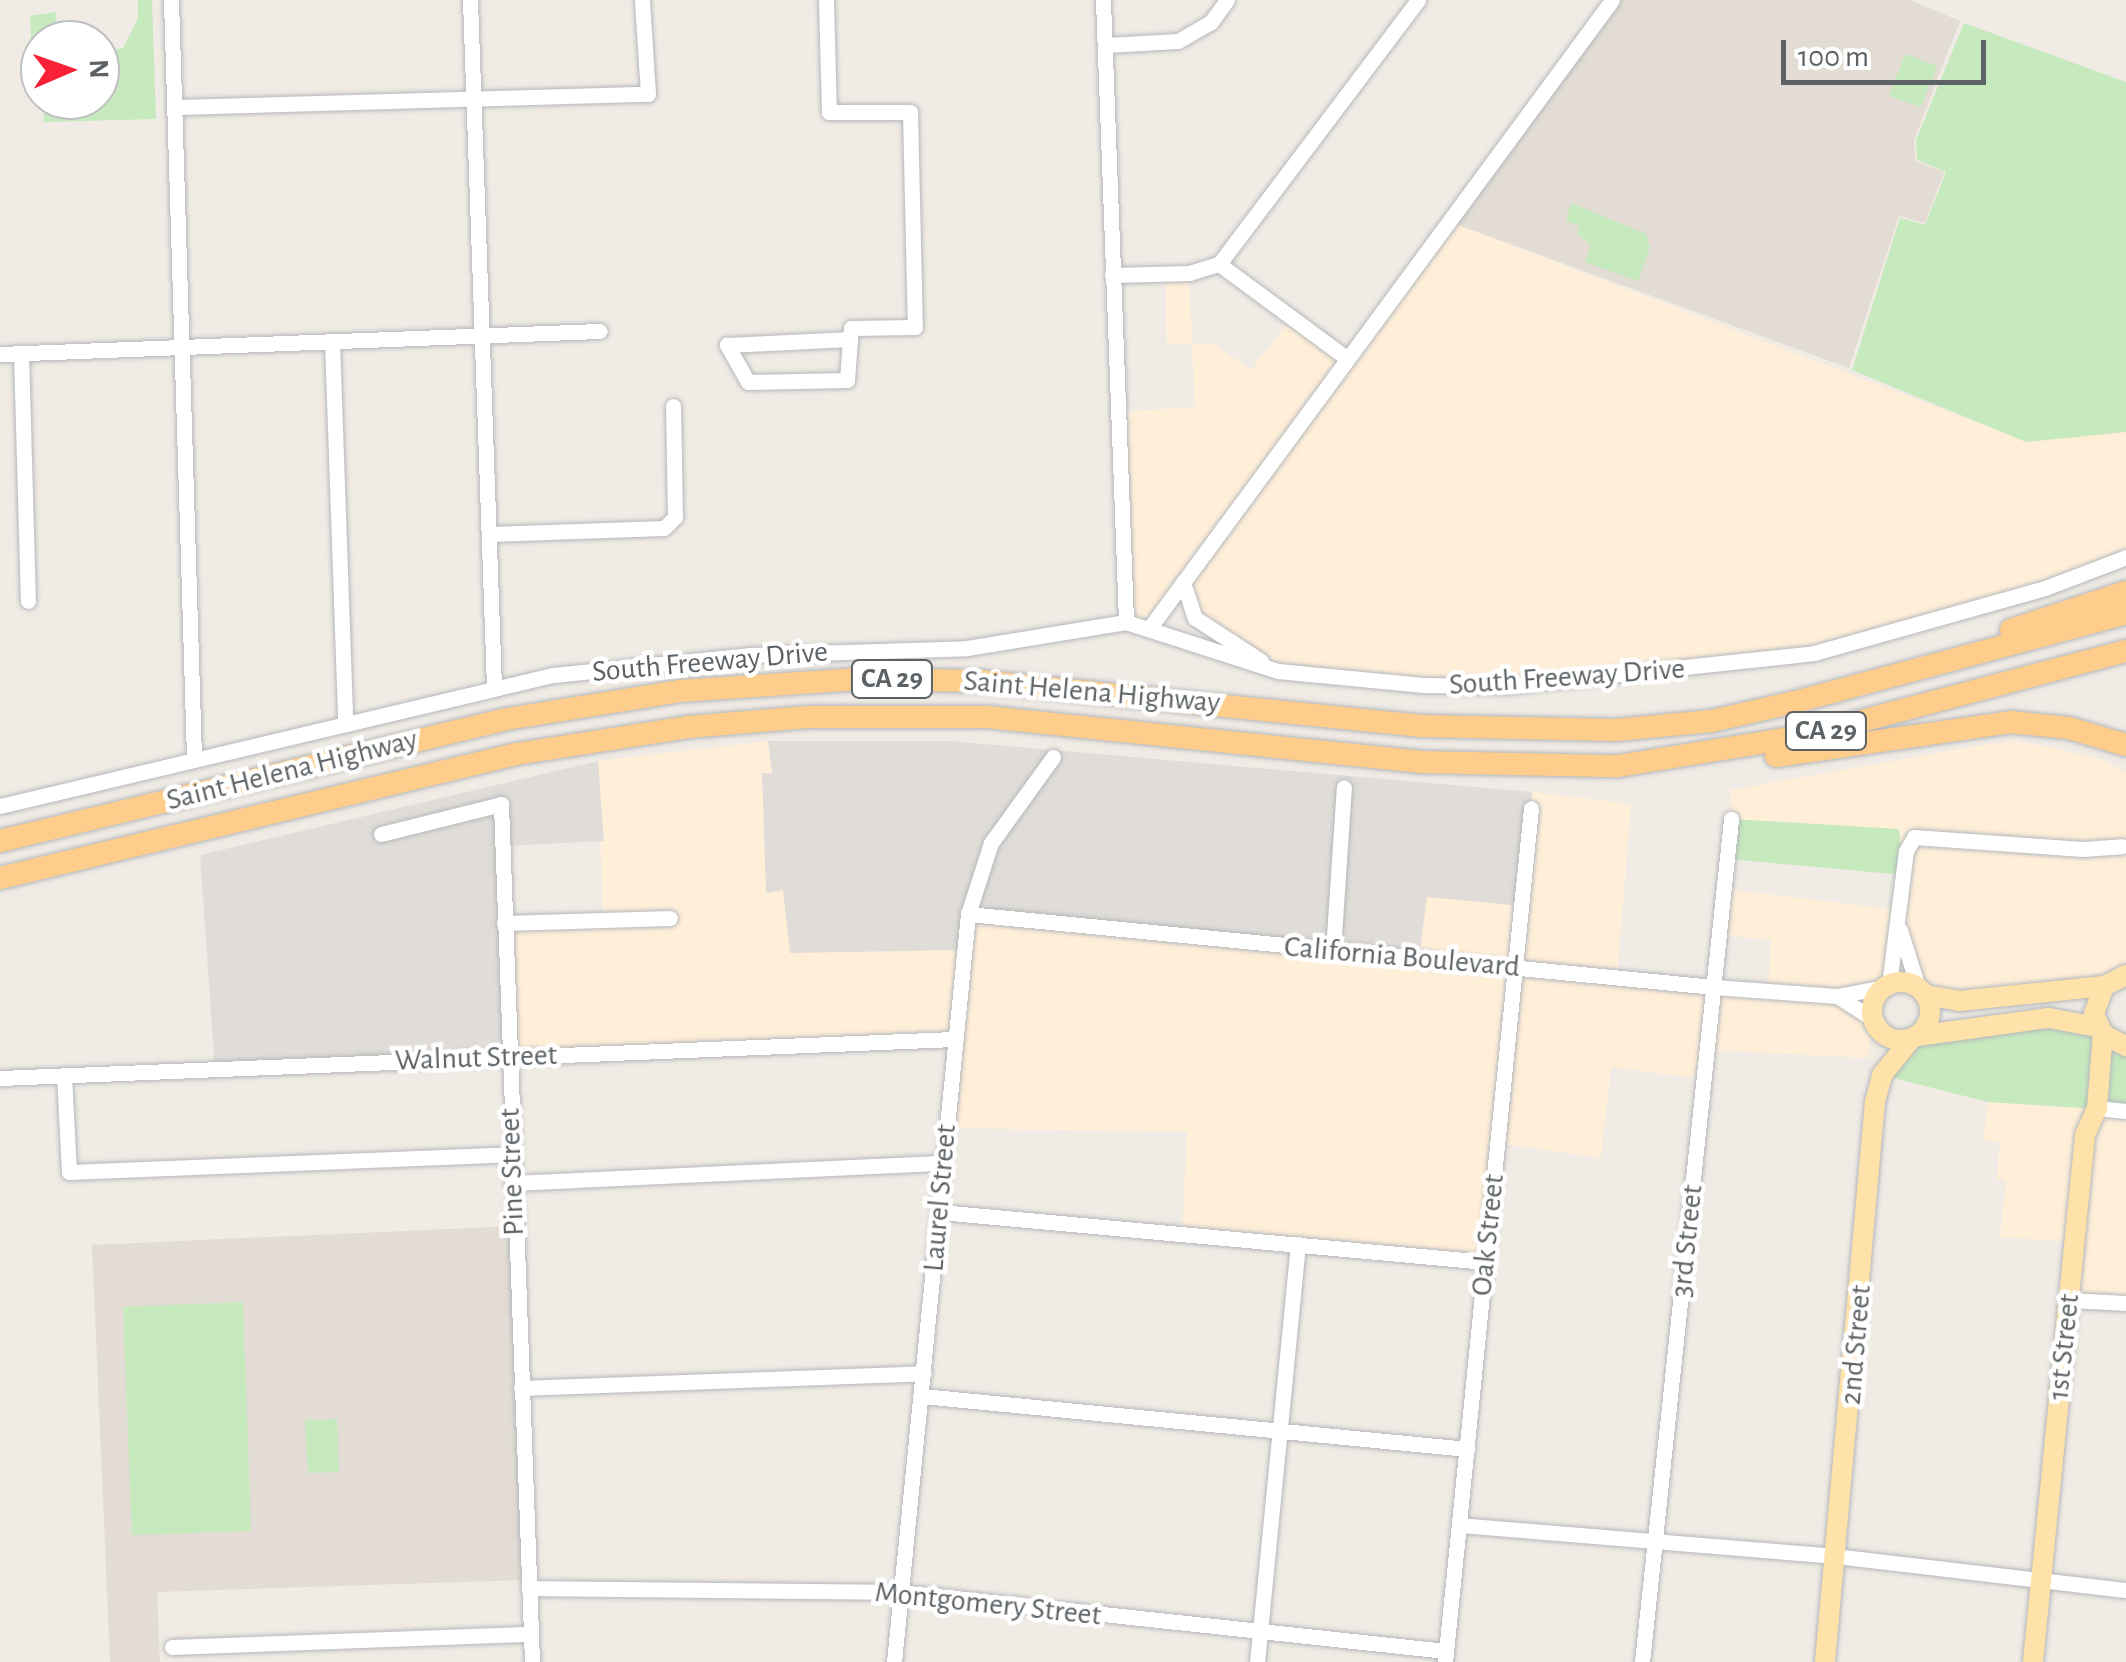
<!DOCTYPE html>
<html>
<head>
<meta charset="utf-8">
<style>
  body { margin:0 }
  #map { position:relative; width:2126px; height:1662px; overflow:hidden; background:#f0ebe4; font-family:"Alegreya Sans",sans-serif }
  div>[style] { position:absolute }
  .commercial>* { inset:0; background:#ffefd9 }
  .industrial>* { inset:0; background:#e0ddd8 }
  .education>* { inset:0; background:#e2dcd4 }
  .green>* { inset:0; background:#c6e9be }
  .roads { filter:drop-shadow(0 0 2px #b4b8bc) drop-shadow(0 0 2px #b4b8bc) }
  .minor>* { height:15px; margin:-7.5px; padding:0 7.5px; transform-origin:7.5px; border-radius:7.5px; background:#fff }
  .major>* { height:20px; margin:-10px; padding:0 10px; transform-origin:10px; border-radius:10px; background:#ffe2a9 }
  .major>.ring { margin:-10px; padding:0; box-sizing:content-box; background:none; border:20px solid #ffe2a9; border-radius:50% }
  .highway>* { height:22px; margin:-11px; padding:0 11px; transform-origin:11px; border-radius:11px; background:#ffcd8b }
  span { translate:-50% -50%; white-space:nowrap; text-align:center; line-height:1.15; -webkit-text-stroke:9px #fff; paint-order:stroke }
  .shield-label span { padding:2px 8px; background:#fff; border:2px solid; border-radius:8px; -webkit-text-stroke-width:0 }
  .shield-label { font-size:28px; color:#5c6266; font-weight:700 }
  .street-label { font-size:30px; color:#5c6266 }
  .north { position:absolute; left:20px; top:20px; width:100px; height:100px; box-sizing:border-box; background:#fff; border:2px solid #bec0c2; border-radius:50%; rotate:88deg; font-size:28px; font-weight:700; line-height:40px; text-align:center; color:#5c6266 }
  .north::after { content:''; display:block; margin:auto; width:35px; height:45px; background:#f92137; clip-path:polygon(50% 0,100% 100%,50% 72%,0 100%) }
  .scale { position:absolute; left:1781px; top:40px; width:205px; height:45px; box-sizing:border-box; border:5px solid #5c6266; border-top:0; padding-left:12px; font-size:30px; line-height:35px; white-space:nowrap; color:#5c6266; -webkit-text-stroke:8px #fff; paint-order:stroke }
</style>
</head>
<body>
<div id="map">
  <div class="commercial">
    <i style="clip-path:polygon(1450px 222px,2026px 441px,2126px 432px,2126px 557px,1863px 642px,1507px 686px,1278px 671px,1195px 618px,1184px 584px,1151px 626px,1126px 622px,1117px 412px,1195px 407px,1192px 344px,1167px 344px,1166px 273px,1189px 273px,1192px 344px,1213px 343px,1251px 370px,1292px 318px,1345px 357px)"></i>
    <i style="clip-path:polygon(768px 741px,772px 774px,763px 773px,767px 893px,783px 889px,968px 914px,1426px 897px,1531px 808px,1532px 792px,1631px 804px,1617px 977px,1768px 990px,1771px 940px,1719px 935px,1724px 889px,1900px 910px,1898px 829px,1731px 819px,1731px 790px,1977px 746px,2013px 741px,2049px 747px,2104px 760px,2126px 773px,2126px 961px,2118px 977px,1926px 995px,1900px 929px,1885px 987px,1839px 996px,1873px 1019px,1868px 1058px,1707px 1050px,1704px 1079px,1611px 1067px,1601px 1158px,1498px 1143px,1486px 1262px,1182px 1234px,1187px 1132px,947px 1128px,953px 1040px,507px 1057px,504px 923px,603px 920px,598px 761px)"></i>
    <i style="clip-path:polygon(1988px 1102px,2126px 1111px,2126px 1303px,2069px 1300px,2074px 1242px,2000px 1237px,2006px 1180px,1997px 1179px,2000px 1142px,1983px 1140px)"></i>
  </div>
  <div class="industrial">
    <i style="clip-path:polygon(768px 741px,950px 741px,1532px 792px,1522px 906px,1427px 897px,1419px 959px,968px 914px,964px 950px,790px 953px,783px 890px,766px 893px,762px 773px,772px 773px)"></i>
    <i style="clip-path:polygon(598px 761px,604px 841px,503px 846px,507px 1057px,215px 1070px,200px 855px)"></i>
  </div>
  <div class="education">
    <i style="clip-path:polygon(1612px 0,1910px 0,1960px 21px,1914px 140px,1915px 161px,1944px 172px,1925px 223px,1899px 216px,1849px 368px,1450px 222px)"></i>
    <i style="clip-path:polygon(514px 1226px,528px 1580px,157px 1592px,160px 1662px,110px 1662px,92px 1245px)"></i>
  </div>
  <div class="green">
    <i style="clip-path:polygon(138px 0,152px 0,156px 119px,44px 122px,44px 101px,34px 101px,30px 16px,56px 12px,57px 40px,40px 40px,40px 100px,100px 100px,100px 52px,123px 48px,138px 18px)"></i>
    <i style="clip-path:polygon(1964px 23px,2126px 82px,2126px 432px,2026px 442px,1852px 370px,1900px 218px,1925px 225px,1946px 172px,1917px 160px,1916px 140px)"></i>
    <i style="clip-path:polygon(1905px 54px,1937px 66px,1921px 107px,1889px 96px)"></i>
    <i style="clip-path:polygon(1571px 203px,1646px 234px,1650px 247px,1638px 281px,1585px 262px,1591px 245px,1577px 234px,1580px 226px,1566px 221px)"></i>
    <i style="clip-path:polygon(1731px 819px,1899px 829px,1904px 875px,1727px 859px)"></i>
    <i style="clip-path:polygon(2049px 1018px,2126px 1046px,2126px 1111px,1988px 1102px,1882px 1075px,1913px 1038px)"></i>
    <i style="clip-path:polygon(243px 1302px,251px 1531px,132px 1535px,123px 1307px)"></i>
    <i style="clip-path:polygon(337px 1419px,339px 1472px,308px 1473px,305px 1420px)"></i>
  </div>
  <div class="roads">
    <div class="minor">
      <i style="left:171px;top:0;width:759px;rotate:88.26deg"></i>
      <i style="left:470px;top:0;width:686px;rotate:88deg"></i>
      <i style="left:826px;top:0;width:112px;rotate:88.5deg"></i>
      <i style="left:829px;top:112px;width:81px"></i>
      <i style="left:910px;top:112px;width:215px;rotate:88.7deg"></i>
      <i style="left:915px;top:327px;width:64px;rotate:179.1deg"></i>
      <i style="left:851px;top:328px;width:11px;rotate:95deg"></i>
      <i style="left:850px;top:339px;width:41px;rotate:94.2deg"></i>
      <i style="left:847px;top:380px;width:99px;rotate:178.8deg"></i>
      <i style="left:748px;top:382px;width:43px;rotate:-119.6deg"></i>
      <i style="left:727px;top:345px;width:123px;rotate:-2.8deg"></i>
      <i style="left:1103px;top:0;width:622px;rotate:87.88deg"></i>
      <i style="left:1105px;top:45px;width:73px;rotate:-3.1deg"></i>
      <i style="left:1178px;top:41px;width:38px;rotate:-30deg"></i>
      <i style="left:1211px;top:22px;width:27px;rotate:-54deg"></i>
      <i style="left:176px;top:107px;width:472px;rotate:-1.6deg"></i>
      <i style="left:648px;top:94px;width:94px;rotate:-93.7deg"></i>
      <i style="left:1219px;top:264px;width:331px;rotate:-53deg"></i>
      <i style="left:1112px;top:275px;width:77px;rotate:-1.5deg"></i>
      <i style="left:1189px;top:273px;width:31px;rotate:-17deg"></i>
      <i style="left:1219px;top:264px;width:157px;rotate:36.4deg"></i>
      <i style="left:332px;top:342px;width:380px;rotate:88deg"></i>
      <i style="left:21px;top:353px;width:248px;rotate:88.4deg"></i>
      <i style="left:0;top:354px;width:600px;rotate:-2.2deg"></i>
      <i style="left:489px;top:534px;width:175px;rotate:-2deg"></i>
      <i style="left:664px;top:528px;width:16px;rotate:-45deg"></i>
      <i style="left:675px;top:517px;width:111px;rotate:-91deg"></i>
      <i style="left:1183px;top:582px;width:38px;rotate:72deg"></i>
      <i style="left:1195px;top:618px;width:79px;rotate:33.1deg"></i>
      <i style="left:1151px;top:626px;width:777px;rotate:-53.63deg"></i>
      <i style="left:0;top:806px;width:568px;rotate:-13.33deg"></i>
      <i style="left:553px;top:675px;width:197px;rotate:-5.8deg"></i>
      <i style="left:749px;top:655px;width:218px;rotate:-1.8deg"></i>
      <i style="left:967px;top:648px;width:161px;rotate:-9.3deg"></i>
      <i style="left:1126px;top:622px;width:160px;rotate:17.9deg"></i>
      <i style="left:1278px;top:671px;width:146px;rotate:5.5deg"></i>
      <i style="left:1423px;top:685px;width:84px;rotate:0.7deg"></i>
      <i style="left:1507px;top:686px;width:309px;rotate:-6.1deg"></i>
      <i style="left:1814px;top:653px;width:240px;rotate:-15.7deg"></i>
      <i style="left:2045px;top:588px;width:87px;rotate:-20.9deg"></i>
      <i style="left:381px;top:834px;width:124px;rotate:-14deg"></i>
      <i style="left:501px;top:804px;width:859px;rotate:87.93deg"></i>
      <i style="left:968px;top:914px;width:750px;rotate:5.59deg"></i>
      <i style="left:1714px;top:987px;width:123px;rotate:4.2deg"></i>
      <i style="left:1837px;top:996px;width:49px;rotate:-10.6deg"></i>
      <i style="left:504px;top:923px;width:166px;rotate:-1.7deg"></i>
      <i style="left:1900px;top:930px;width:60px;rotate:72.5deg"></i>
      <i style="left:1333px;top:951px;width:164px;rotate:-86.2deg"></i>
      <i style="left:1889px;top:985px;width:135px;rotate:-82.8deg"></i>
      <i style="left:1906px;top:851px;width:16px;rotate:-60deg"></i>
      <i style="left:1914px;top:837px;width:169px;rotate:4.1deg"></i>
      <i style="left:2083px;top:849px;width:39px;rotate:-4deg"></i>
      <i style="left:1837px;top:996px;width:43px;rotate:32.6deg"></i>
      <i style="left:64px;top:1076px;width:96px;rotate:87deg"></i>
      <i style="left:69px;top:1172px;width:442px;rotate:-2.3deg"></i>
      <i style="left:0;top:1078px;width:954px;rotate:-2.34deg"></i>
      <i style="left:2097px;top:1108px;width:29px;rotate:6deg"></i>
      <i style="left:512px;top:1183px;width:432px;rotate:-2.7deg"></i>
      <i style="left:940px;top:1212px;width:548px;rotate:5.23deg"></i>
      <i style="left:2069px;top:1300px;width:57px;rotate:3deg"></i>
      <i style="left:521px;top:1388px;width:403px;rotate:-2.1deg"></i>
      <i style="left:922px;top:1396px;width:548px;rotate:5.55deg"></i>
      <i style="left:1459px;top:1525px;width:377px;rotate:4.7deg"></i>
      <i style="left:1835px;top:1556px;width:293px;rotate:6.7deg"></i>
      <i style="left:529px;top:1588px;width:370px;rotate:0.6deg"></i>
      <i style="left:899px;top:1592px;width:550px;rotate:6.16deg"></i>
      <i style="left:172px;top:1647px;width:358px;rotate:-2.1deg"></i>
      <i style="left:894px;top:1662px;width:752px;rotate:-84.35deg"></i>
      <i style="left:968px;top:914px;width:75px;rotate:-72.1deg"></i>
      <i style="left:991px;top:843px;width:106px;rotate:-54.2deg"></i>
      <i style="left:1257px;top:1662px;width:420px;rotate:-84.4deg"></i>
      <i style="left:1445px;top:1662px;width:858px;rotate:-84.25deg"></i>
      <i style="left:1642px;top:1662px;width:848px;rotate:-83.97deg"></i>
    </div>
    <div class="major">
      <i style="left:2126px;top:975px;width:25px;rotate:153deg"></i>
      <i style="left:2104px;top:986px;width:30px;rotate:110deg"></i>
      <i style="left:2094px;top:1014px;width:22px;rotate:66deg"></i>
      <i style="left:2103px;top:1034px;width:26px;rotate:28deg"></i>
      <i class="ring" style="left:1872px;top:982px;width:38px;height:38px"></i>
      <i style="left:1926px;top:995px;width:34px;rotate:10deg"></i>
      <i style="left:1959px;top:1001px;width:146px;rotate:-5.9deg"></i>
      <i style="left:1917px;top:1036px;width:133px;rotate:-7.8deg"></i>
      <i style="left:2049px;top:1018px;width:49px;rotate:10.6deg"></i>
      <i style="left:1825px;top:1662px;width:562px;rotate:-84.9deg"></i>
      <i style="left:1875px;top:1102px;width:28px;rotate:-75deg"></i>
      <i style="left:1882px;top:1075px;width:48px;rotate:-51deg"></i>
      <i style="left:2033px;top:1662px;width:530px;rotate:-84.36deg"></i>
      <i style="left:2085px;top:1135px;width:30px;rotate:-66deg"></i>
      <i style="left:2097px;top:1108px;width:74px;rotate:-85.4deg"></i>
    </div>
    <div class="highway">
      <i style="left:2011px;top:630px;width:121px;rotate:-18.3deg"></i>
      <i style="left:1776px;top:756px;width:237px;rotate:-8.2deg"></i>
      <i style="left:2011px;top:722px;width:58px;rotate:5.9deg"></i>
      <i style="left:2069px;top:728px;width:59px;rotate:16.6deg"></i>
      <i style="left:0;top:841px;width:521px;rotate:-13.53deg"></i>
      <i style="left:507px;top:719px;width:175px;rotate:-9.2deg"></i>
      <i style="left:680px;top:691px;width:180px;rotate:-3.8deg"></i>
      <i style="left:860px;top:679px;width:119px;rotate:1deg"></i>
      <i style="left:979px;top:681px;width:445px;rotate:5.8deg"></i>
      <i style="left:1422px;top:726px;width:194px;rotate:1.2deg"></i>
      <i style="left:1616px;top:730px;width:96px;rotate:-5.4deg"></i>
      <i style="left:1712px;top:721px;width:85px;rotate:-12.9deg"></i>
      <i style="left:1795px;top:702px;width:343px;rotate:-15deg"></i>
      <i style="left:0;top:878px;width:531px;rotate:-13.51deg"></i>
      <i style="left:516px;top:754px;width:174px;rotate:-8.9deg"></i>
      <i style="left:688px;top:727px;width:120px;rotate:-4.8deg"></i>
      <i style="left:808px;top:717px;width:179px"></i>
      <i style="left:987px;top:717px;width:435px;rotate:5.9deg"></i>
      <i style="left:1420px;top:762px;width:198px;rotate:1.2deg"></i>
      <i style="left:1618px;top:766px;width:188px;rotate:-9.2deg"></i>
      <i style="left:1804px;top:736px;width:333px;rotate:-14.8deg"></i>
    </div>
  </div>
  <div class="shield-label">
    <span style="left:892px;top:679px">CA 29</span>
    <span style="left:1826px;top:731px">CA 29</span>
  </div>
  <div class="street-label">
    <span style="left:710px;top:662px;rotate:-5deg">South Freeway Drive</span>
    <span style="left:1567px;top:677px;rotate:-4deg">South Freeway Drive</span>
    <span style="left:1092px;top:692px;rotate:5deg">Saint Helena Highway</span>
    <span style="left:292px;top:770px;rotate:-14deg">Saint Helena Highway</span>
    <span style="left:1402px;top:957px;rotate:5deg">California Boulevard</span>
    <span style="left:476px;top:1058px;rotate:-2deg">Walnut Street</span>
    <span style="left:512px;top:1172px;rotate:-92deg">Pine Street</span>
    <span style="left:940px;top:1198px;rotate:-85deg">Laurel Street</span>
    <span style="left:1488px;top:1235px;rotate:-84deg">Oak Street</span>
    <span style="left:1687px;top:1241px;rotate:-84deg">3rd Street</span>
    <span style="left:1856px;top:1345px;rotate:-85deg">2nd Street</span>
    <span style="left:2064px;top:1347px;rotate:-84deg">1st Street</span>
    <span style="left:988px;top:1604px;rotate:6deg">Montgomery Street</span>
  </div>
  <div class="north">N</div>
  <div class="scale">100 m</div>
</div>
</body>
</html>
